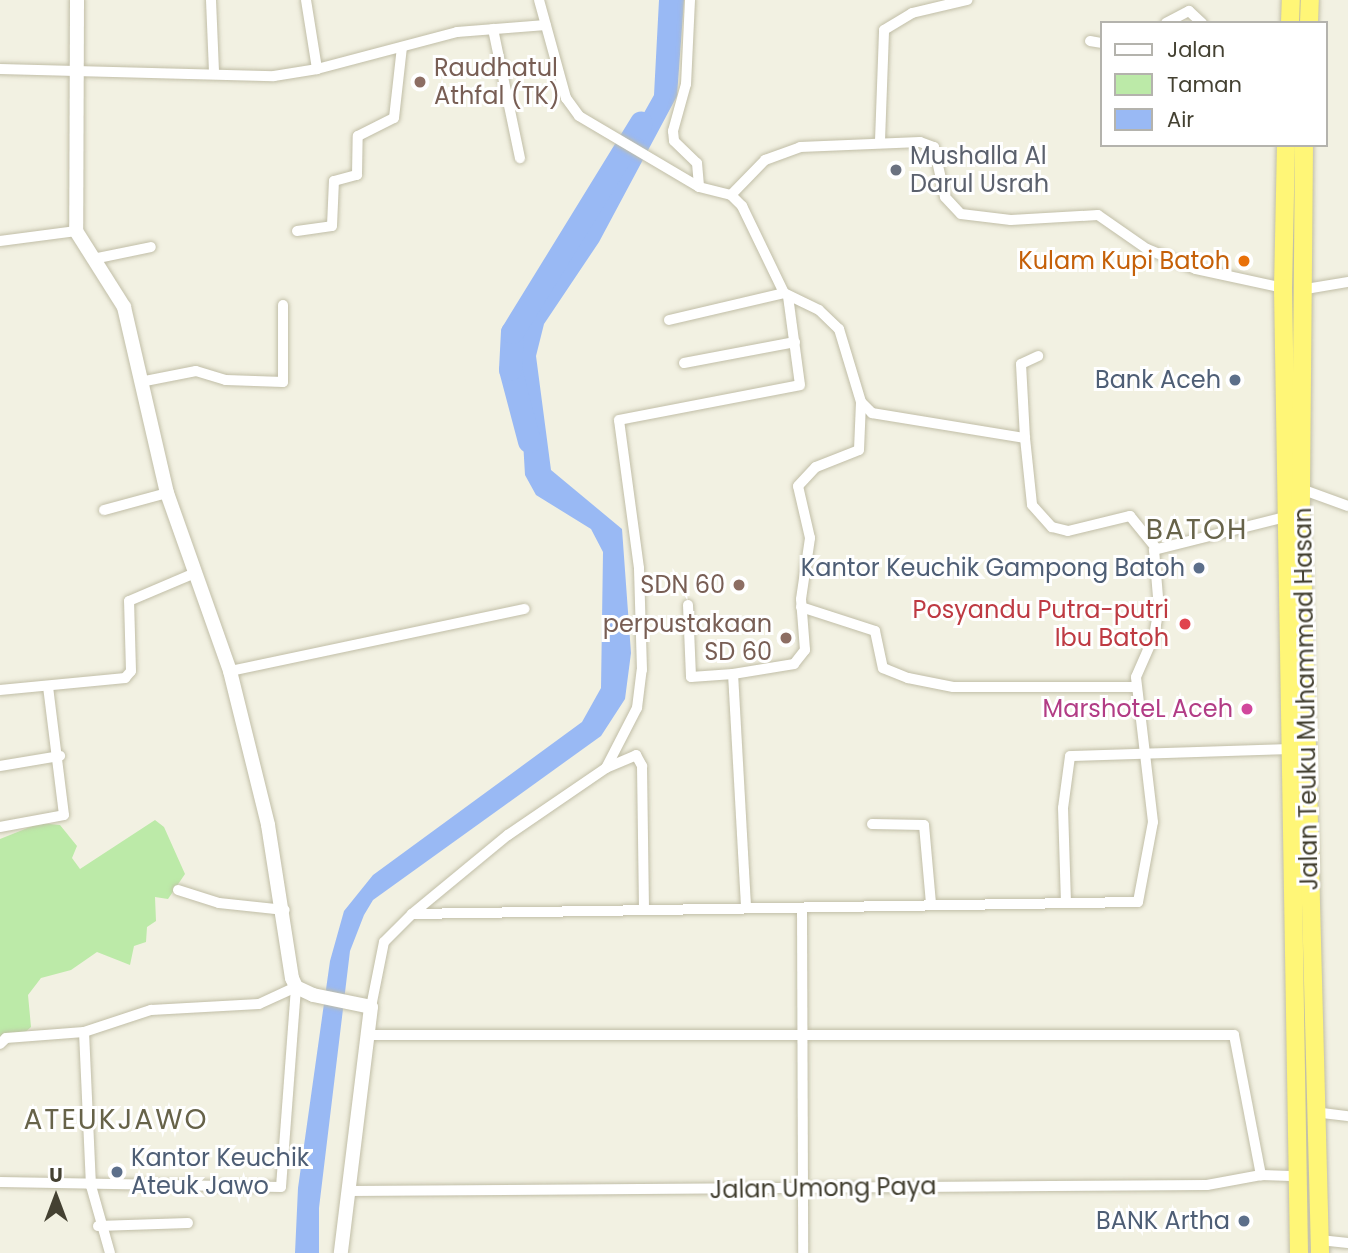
<!DOCTYPE html>
<html>
<head>
<meta charset="utf-8">
<style>
  body { margin:0 }
  #map { position:relative; width:1348px; height:1253px; overflow:hidden; background:#f2f1e2; font-family:Poppins,sans-serif }
  div>[style] { position:absolute }
  .green>* { inset:0; background:#bceaa8 }
  .water>* { inset:0; background:#99b9f4 }
  .river>* { height:23px; margin:-11.5px; padding:0 11.5px; transform-origin:11.5px; border-radius:11.5px; background:#99b9f4 }
  .roads { filter:drop-shadow(0 0 2px #c1bea7) drop-shadow(0 0 2px #c1bea7) }
  .minor>* { height:10px; margin:-5px; padding:0 5px; transform-origin:5px; border-radius:5px; background:#fff }
  .tertiary>* { height:14px; margin:-7px; padding:0 7px; transform-origin:7px; border-radius:7px; background:#fff }
  .trunk>* { height:18px; margin:-9px; padding:0 9px; transform-origin:9px; border-radius:9px; background:#fff677 }
  .dots>* { width:19px; height:19px; translate:-50% -50%; box-sizing:border-box; border:4px solid #fff; border-radius:50% }
  span { translate:-50% -50%; white-space:nowrap; text-align:center; line-height:1.15; -webkit-text-stroke:6px #fff; paint-order:stroke }
  .education-label { font-size:24px; color:#785e54 }
  .left { translate:0 -50%; text-align:left }
  .right { translate:-100% -50%; text-align:right }
  .worship-label { font-size:24px; color:#5b616d }
  .food-label { font-size:24px; color:#c56008 }
  .service-label { font-size:24px; color:#4e5e75 }
  .health-label { font-size:24px; color:#be3a42 }
  .street-label { font-size:24px; color:#444132 }
  .hotel-label { font-size:24px; color:#b23c85 }
  .quarter-label { font-size:28px; color:#676349; letter-spacing:2px }
  .legend { position:absolute; left:1100px; top:21px; width:228px; height:126px; box-sizing:border-box; background:#fff; border:2px solid #b4b3ad; margin:0; padding:9px 12px; list-style:none; font-size:21px; color:#444132 }
  .legend li { display:flex; align-items:center; gap:14px; height:35px }
  .legend b { width:35px; border:2px solid #b4b3ad }
  .north { position:absolute; left:21px; top:1162px; width:70px; height:70px; -webkit-text-stroke:5px #fff; paint-order:stroke; rotate:0deg; font-size:19px; font-weight:700; line-height:28px; text-align:center; color:#444132 }
  .north::after { content:''; display:block; margin:auto; width:24px; height:32px; background:#444132; clip-path:polygon(50% 0,100% 100%,50% 72%,0 100%) }
</style>
</head>
<body>
<div id="map">
  <div class="green">
    <i style="clip-path:polygon(155px 820px,164px 827px,185px 874px,168px 899px,155px 897px,156px 921px,147px 927px,146px 942px,134px 946px,130px 965px,97px 952px,71px 970px,41px 978px,28px 995px,31px 1027px,14px 1042px,0 1045px,0 839px,40px 823px,60px 825px,77px 846px,72px 858px,80px 869px)"></i>
  </div>
  <div class="water">
    <i style="clip-path:polygon(659px 0,684px 0,677px 96px,599px 242px,544px 324px,536px 356px,551px 470px,622px 529px,631px 653px,625px 699px,601px 736px,373px 900px,364px 915px,350px 951px,319px 1208px,319px 1253px,295px 1253px,298px 1188px,330px 961px,344px 911px,373px 875px,582px 722px,601px 688px,603px 552px,591px 529px,536px 495px,525px 475px,517px 339px,654px 95px)"></i>
  </div>
  <div class="river">
    <i style="left:529px;top:441px;width:74px;rotate:-104.8deg"></i>
    <i style="left:510px;top:369px;width:37px;rotate:-87deg"></i>
    <i style="left:512px;top:332px;width:246px;rotate:-58.4deg"></i>
  </div>
  <div class="roads">
    <div class="minor">
      <i style="left:211px;top:0;width:72px;rotate:87.6deg"></i>
      <i style="left:306px;top:0;width:70px;rotate:80.9deg"></i>
      <i style="left:317px;top:69px;width:145px;rotate:-14.8deg"></i>
      <i style="left:457px;top:32px;width:89px;rotate:-4.5deg"></i>
      <i style="left:539px;top:0;width:102px;rotate:74.6deg"></i>
      <i style="left:566px;top:98px;width:22px;rotate:54deg"></i>
      <i style="left:579px;top:116px;width:139px;rotate:30.6deg"></i>
      <i style="left:699px;top:187px;width:33px;rotate:14deg"></i>
      <i style="left:731px;top:195px;width:49px;rotate:-45.8deg"></i>
      <i style="left:765px;top:160px;width:37px;rotate:-20deg"></i>
      <i style="left:800px;top:147px;width:120px;rotate:-2.4deg"></i>
      <i style="left:920px;top:142px;width:15px;rotate:20deg"></i>
      <i style="left:934px;top:147px;width:51px;rotate:77.6deg"></i>
      <i style="left:945px;top:197px;width:23px;rotate:47deg"></i>
      <i style="left:961px;top:214px;width:50px;rotate:6.8deg"></i>
      <i style="left:1011px;top:220px;width:87px;rotate:-3.3deg"></i>
      <i style="left:1098px;top:215px;width:60px;rotate:34.8deg"></i>
      <i style="left:1147px;top:249px;width:53px;rotate:22.2deg"></i>
      <i style="left:1196px;top:269px;width:89px;rotate:12.3deg"></i>
      <i style="left:690px;top:0;width:84px;rotate:92.7deg"></i>
      <i style="left:686px;top:84px;width:49px;rotate:105.5deg"></i>
      <i style="left:673px;top:131px;width:10px;rotate:84deg"></i>
      <i style="left:674px;top:141px;width:32px;rotate:44deg"></i>
      <i style="left:697px;top:163px;width:24px;rotate:85deg"></i>
      <i style="left:1166px;top:23px;width:26px;rotate:-28deg"></i>
      <i style="left:1189px;top:11px;width:18px;rotate:43deg"></i>
      <i style="left:493px;top:29px;width:132px;rotate:78.2deg"></i>
      <i style="left:1090px;top:41px;width:11px;rotate:10deg"></i>
      <i style="left:0;top:69px;width:274px;rotate:1.5deg"></i>
      <i style="left:274px;top:76px;width:44px;rotate:-9.2deg"></i>
      <i style="left:880px;top:141px;width:111px;rotate:-87.9deg"></i>
      <i style="left:884px;top:30px;width:33px;rotate:-31deg"></i>
      <i style="left:912px;top:13px;width:57px;rotate:-13.3deg"></i>
      <i style="left:731px;top:195px;width:16px;rotate:45deg"></i>
      <i style="left:742px;top:206px;width:97px;rotate:64.2deg"></i>
      <i style="left:784px;top:293px;width:39px;rotate:26deg"></i>
      <i style="left:819px;top:310px;width:28px;rotate:44deg"></i>
      <i style="left:839px;top:329px;width:76px;rotate:73.2deg"></i>
      <i style="left:861px;top:402px;width:16px;rotate:45deg"></i>
      <i style="left:872px;top:413px;width:155px;rotate:9.3deg"></i>
      <i style="left:1025px;top:438px;width:67px;rotate:84deg"></i>
      <i style="left:1032px;top:505px;width:30px;rotate:48deg"></i>
      <i style="left:1052px;top:527px;width:16px;rotate:14deg"></i>
      <i style="left:1068px;top:531px;width:64px;rotate:-13.6deg"></i>
      <i style="left:1130px;top:516px;width:41px;rotate:50.9deg"></i>
      <i style="left:297px;top:231px;width:35px;rotate:-8deg"></i>
      <i style="left:332px;top:226px;width:45px;rotate:-87.5deg"></i>
      <i style="left:334px;top:181px;width:24px;rotate:-15deg"></i>
      <i style="left:357px;top:175px;width:39px;rotate:-89deg"></i>
      <i style="left:358px;top:136px;width:40px;rotate:-26.6deg"></i>
      <i style="left:394px;top:118px;width:71px;rotate:-83.6deg"></i>
      <i style="left:0;top:241px;width:77px;rotate:-7.5deg"></i>
      <i style="left:93px;top:259px;width:59px;rotate:-11.7deg"></i>
      <i style="left:1300px;top:290px;width:49px;rotate:-9.5deg"></i>
      <i style="left:669px;top:320px;width:118px;rotate:-13.2deg"></i>
      <i style="left:684px;top:363px;width:113px;rotate:-10.7deg"></i>
      <i style="left:140px;top:382px;width:57px;rotate:-11.1deg"></i>
      <i style="left:196px;top:371px;width:31px;rotate:17deg"></i>
      <i style="left:226px;top:380px;width:57px;rotate:2deg"></i>
      <i style="left:283px;top:382px;width:77px;rotate:-90deg"></i>
      <i style="left:1025px;top:438px;width:74px;rotate:-93.1deg"></i>
      <i style="left:1021px;top:364px;width:19px;rotate:-25deg"></i>
      <i style="left:1301px;top:489px;width:50px;rotate:19.9deg"></i>
      <i style="left:104px;top:510px;width:65px;rotate:-15.1deg"></i>
      <i style="left:688px;top:605px;width:72px;rotate:87.6deg"></i>
      <i style="left:691px;top:677px;width:42px;rotate:-4.1deg"></i>
      <i style="left:801px;top:607px;width:78px;rotate:18deg"></i>
      <i style="left:875px;top:631px;width:38px;rotate:78deg"></i>
      <i style="left:883px;top:668px;width:27px;rotate:22deg"></i>
      <i style="left:908px;top:678px;width:46px;rotate:11.3deg"></i>
      <i style="left:953px;top:687px;width:183px"></i>
      <i style="left:230px;top:671px;width:301px;rotate:-11.9deg"></i>
      <i style="left:0;top:690px;width:126px;rotate:-5.5deg"></i>
      <i style="left:125px;top:678px;width:9px;rotate:-49deg"></i>
      <i style="left:131px;top:671px;width:70px;rotate:-91.6deg"></i>
      <i style="left:129px;top:601px;width:72px;rotate:-23deg"></i>
      <i style="left:0;top:766px;width:61px;rotate:-9.5deg"></i>
      <i style="left:606px;top:768px;width:68px;rotate:-62.7deg"></i>
      <i style="left:637px;top:708px;width:38px;rotate:-83deg"></i>
      <i style="left:642px;top:670px;width:102px;rotate:-91.7deg"></i>
      <i style="left:639px;top:568px;width:149px;rotate:-97.7deg"></i>
      <i style="left:619px;top:420px;width:184px;rotate:-10.9deg"></i>
      <i style="left:800px;top:385px;width:90px;rotate:-97.7deg"></i>
      <i style="left:872px;top:824px;width:52px;rotate:1.1deg"></i>
      <i style="left:924px;top:825px;width:79px;rotate:84.9deg"></i>
      <i style="left:0;top:827px;width:65px;rotate:-10.6deg"></i>
      <i style="left:64px;top:815px;width:130px;rotate:-97.1deg"></i>
      <i style="left:178px;top:890px;width:43px;rotate:17.6deg"></i>
      <i style="left:219px;top:903px;width:66px;rotate:6.1deg"></i>
      <i style="left:1066px;top:903px;width:95px;rotate:-91.8deg"></i>
      <i style="left:1063px;top:808px;width:52px;rotate:-82.3deg"></i>
      <i style="left:1070px;top:756px;width:223px;rotate:-1.8deg"></i>
      <i style="left:746px;top:906px;width:232px;rotate:-93.2deg"></i>
      <i style="left:733px;top:674px;width:62px;rotate:-9.3deg"></i>
      <i style="left:794px;top:664px;width:18px;rotate:-52deg"></i>
      <i style="left:805px;top:650px;width:51px;rotate:-94.5deg"></i>
      <i style="left:801px;top:599px;width:62px;rotate:-81.6deg"></i>
      <i style="left:810px;top:538px;width:53px;rotate:-103deg"></i>
      <i style="left:798px;top:486px;width:26px;rotate:-47deg"></i>
      <i style="left:816px;top:467px;width:46px;rotate:-21.6deg"></i>
      <i style="left:859px;top:450px;width:48px;rotate:-87.6deg"></i>
      <i style="left:802px;top:908px;width:345px;rotate:89.8deg"></i>
      <i style="left:412px;top:914px;width:124px;rotate:-39.5deg"></i>
      <i style="left:508px;top:835px;width:119px;rotate:-34.4deg"></i>
      <i style="left:606px;top:768px;width:33px;rotate:-23deg"></i>
      <i style="left:636px;top:755px;width:13px;rotate:61deg"></i>
      <i style="left:642px;top:766px;width:140px;rotate:89.2deg"></i>
      <i style="left:371px;top:1007px;width:66px;rotate:-78.7deg"></i>
      <i style="left:384px;top:942px;width:40px;rotate:-45deg"></i>
      <i style="left:412px;top:914px;width:726px;rotate:-0.95deg"></i>
      <i style="left:1138px;top:902px;width:81px;rotate:-79.4deg"></i>
      <i style="left:1153px;top:822px;width:146px;rotate:-96.7deg"></i>
      <i style="left:1136px;top:677px;width:45px;rotate:-66.3deg"></i>
      <i style="left:1154px;top:636px;width:27px;rotate:-80deg"></i>
      <i style="left:1159px;top:609px;width:59px;rotate:-94.8deg"></i>
      <i style="left:1154px;top:550px;width:139px;rotate:-14.1deg"></i>
      <i style="left:367px;top:1035px;width:867px"></i>
      <i style="left:1234px;top:1035px;width:143px;rotate:79.1deg"></i>
      <i style="left:0;top:1044px;width:8px;rotate:-45deg"></i>
      <i style="left:6px;top:1038px;width:78px;rotate:-4.4deg"></i>
      <i style="left:1314px;top:1112px;width:34px;rotate:7deg"></i>
      <i style="left:0;top:1182px;width:281px;rotate:1deg"></i>
      <i style="left:281px;top:1187px;width:201px;rotate:-85.7deg"></i>
      <i style="left:348px;top:1191px;width:859px;rotate:-0.4deg"></i>
      <i style="left:1207px;top:1185px;width:55px;rotate:-10.5deg"></i>
      <i style="left:1261px;top:1175px;width:37px;rotate:2deg"></i>
      <i style="left:98px;top:1226px;width:90px;rotate:-1.9deg"></i>
      <i style="left:1320px;top:1240px;width:28px;rotate:6deg"></i>
      <i style="left:110px;top:1253px;width:70px;rotate:-105.8deg"></i>
      <i style="left:91px;top:1186px;width:154px;rotate:-92.6deg"></i>
      <i style="left:84px;top:1032px;width:71px;rotate:-18.2deg"></i>
      <i style="left:151px;top:1010px;width:108px;rotate:-3.2deg"></i>
      <i style="left:259px;top:1004px;width:41px;rotate:-24.7deg"></i>
    </div>
    <div class="tertiary">
      <i style="left:77px;top:0;width:231px;rotate:90.2deg"></i>
      <i style="left:76px;top:231px;width:90px;rotate:57.7deg"></i>
      <i style="left:124px;top:307px;width:191px;rotate:77deg"></i>
      <i style="left:167px;top:493px;width:189px;rotate:70.5deg"></i>
      <i style="left:230px;top:671px;width:159px;rotate:76.1deg"></i>
      <i style="left:268px;top:825px;width:155px;rotate:81.1deg"></i>
      <i style="left:292px;top:978px;width:10px;rotate:66deg"></i>
      <i style="left:296px;top:987px;width:19px;rotate:25deg"></i>
      <i style="left:313px;top:995px;width:59px;rotate:11.7deg"></i>
      <i style="left:371px;top:1007px;width:248px;rotate:97deg"></i>
    </div>
    <div class="trunk">
      <i style="left:1290px;top:23px;width:23px;rotate:-88deg"></i>
      <i style="left:1309px;top:23px;width:23px;rotate:-88deg"></i>
      <i style="left:1286px;top:145px;width:143px;rotate:91.2deg"></i>
      <i style="left:1283px;top:288px;width:965px;rotate:89.05deg"></i>
      <i style="left:1304px;top:145px;width:371px;rotate:90.5deg"></i>
      <i style="left:1301px;top:516px;width:737px;rotate:88.52deg"></i>
    </div>
  </div>
  <div class="dots">
    <i style="left:420px;top:82px;background:#8d6e63"></i>
    <i style="left:896px;top:170px;background:#6b7280"></i>
    <i style="left:1244px;top:261px;background:#e8710a"></i>
    <i style="left:1235px;top:380px;background:#5c6f8a"></i>
    <i style="left:1199px;top:568px;background:#5c6f8a"></i>
    <i style="left:739px;top:585px;background:#8d6e63"></i>
    <i style="left:1185px;top:624px;background:#e0444e"></i>
    <i style="left:786px;top:638px;background:#8d6e63"></i>
    <i style="left:1247px;top:709px;background:#d1479c"></i>
    <i style="left:117px;top:1172px;background:#5c6f8a"></i>
    <i style="left:1244px;top:1221px;background:#5c6f8a"></i>
  </div>
  <div class="education-label">
    <span class="left" style="left:434px;top:82px">Raudhatul<br>Athfal (TK)</span>
    <span class="right" style="left:725px;top:585px">SDN 60</span>
    <span class="right" style="left:772px;top:638px">perpustakaan<br>SD 60</span>
  </div>
  <div class="worship-label">
    <span class="left" style="left:910px;top:170px">Mushalla Al<br>Darul Usrah</span>
  </div>
  <div class="food-label">
    <span class="right" style="left:1230px;top:261px">Kulam Kupi Batoh</span>
  </div>
  <div class="service-label">
    <span class="right" style="left:1221px;top:380px">Bank Aceh</span>
    <span class="right" style="left:1185px;top:568px">Kantor Keuchik Gampong Batoh</span>
    <span class="left" style="left:131px;top:1172px">Kantor Keuchik<br>Ateuk Jawo</span>
    <span class="right" style="left:1230px;top:1221px">BANK Artha</span>
  </div>
  <div class="health-label">
    <span class="right" style="left:1169px;top:624px">Posyandu Putra-putri<br>Ibu Batoh</span>
  </div>
  <div class="street-label">
    <span style="left:1306px;top:699px;rotate:-91deg">Jalan Teuku Muhammad Hasan</span>
    <span style="left:823px;top:1188px;rotate:-1deg">Jalan Umong Paya</span>
  </div>
  <div class="hotel-label">
    <span class="right" style="left:1233px;top:709px">MarshoteL Aceh</span>
  </div>
  <div class="quarter-label">
    <span style="left:1197px;top:530px">BATOH</span>
    <span style="left:116px;top:1120px">ATEUKJAWO</span>
  </div>
  <ul class="legend">
  <li><b style="height:9px;background:#fff"></b>Jalan</li>
  <li><b style="height:19px;background:#bceaa8"></b>Taman</li>
  <li><b style="height:19px;background:#99b9f4"></b>Air</li>
  </ul>
  <div class="north">U</div>
</div>
</body>
</html>
